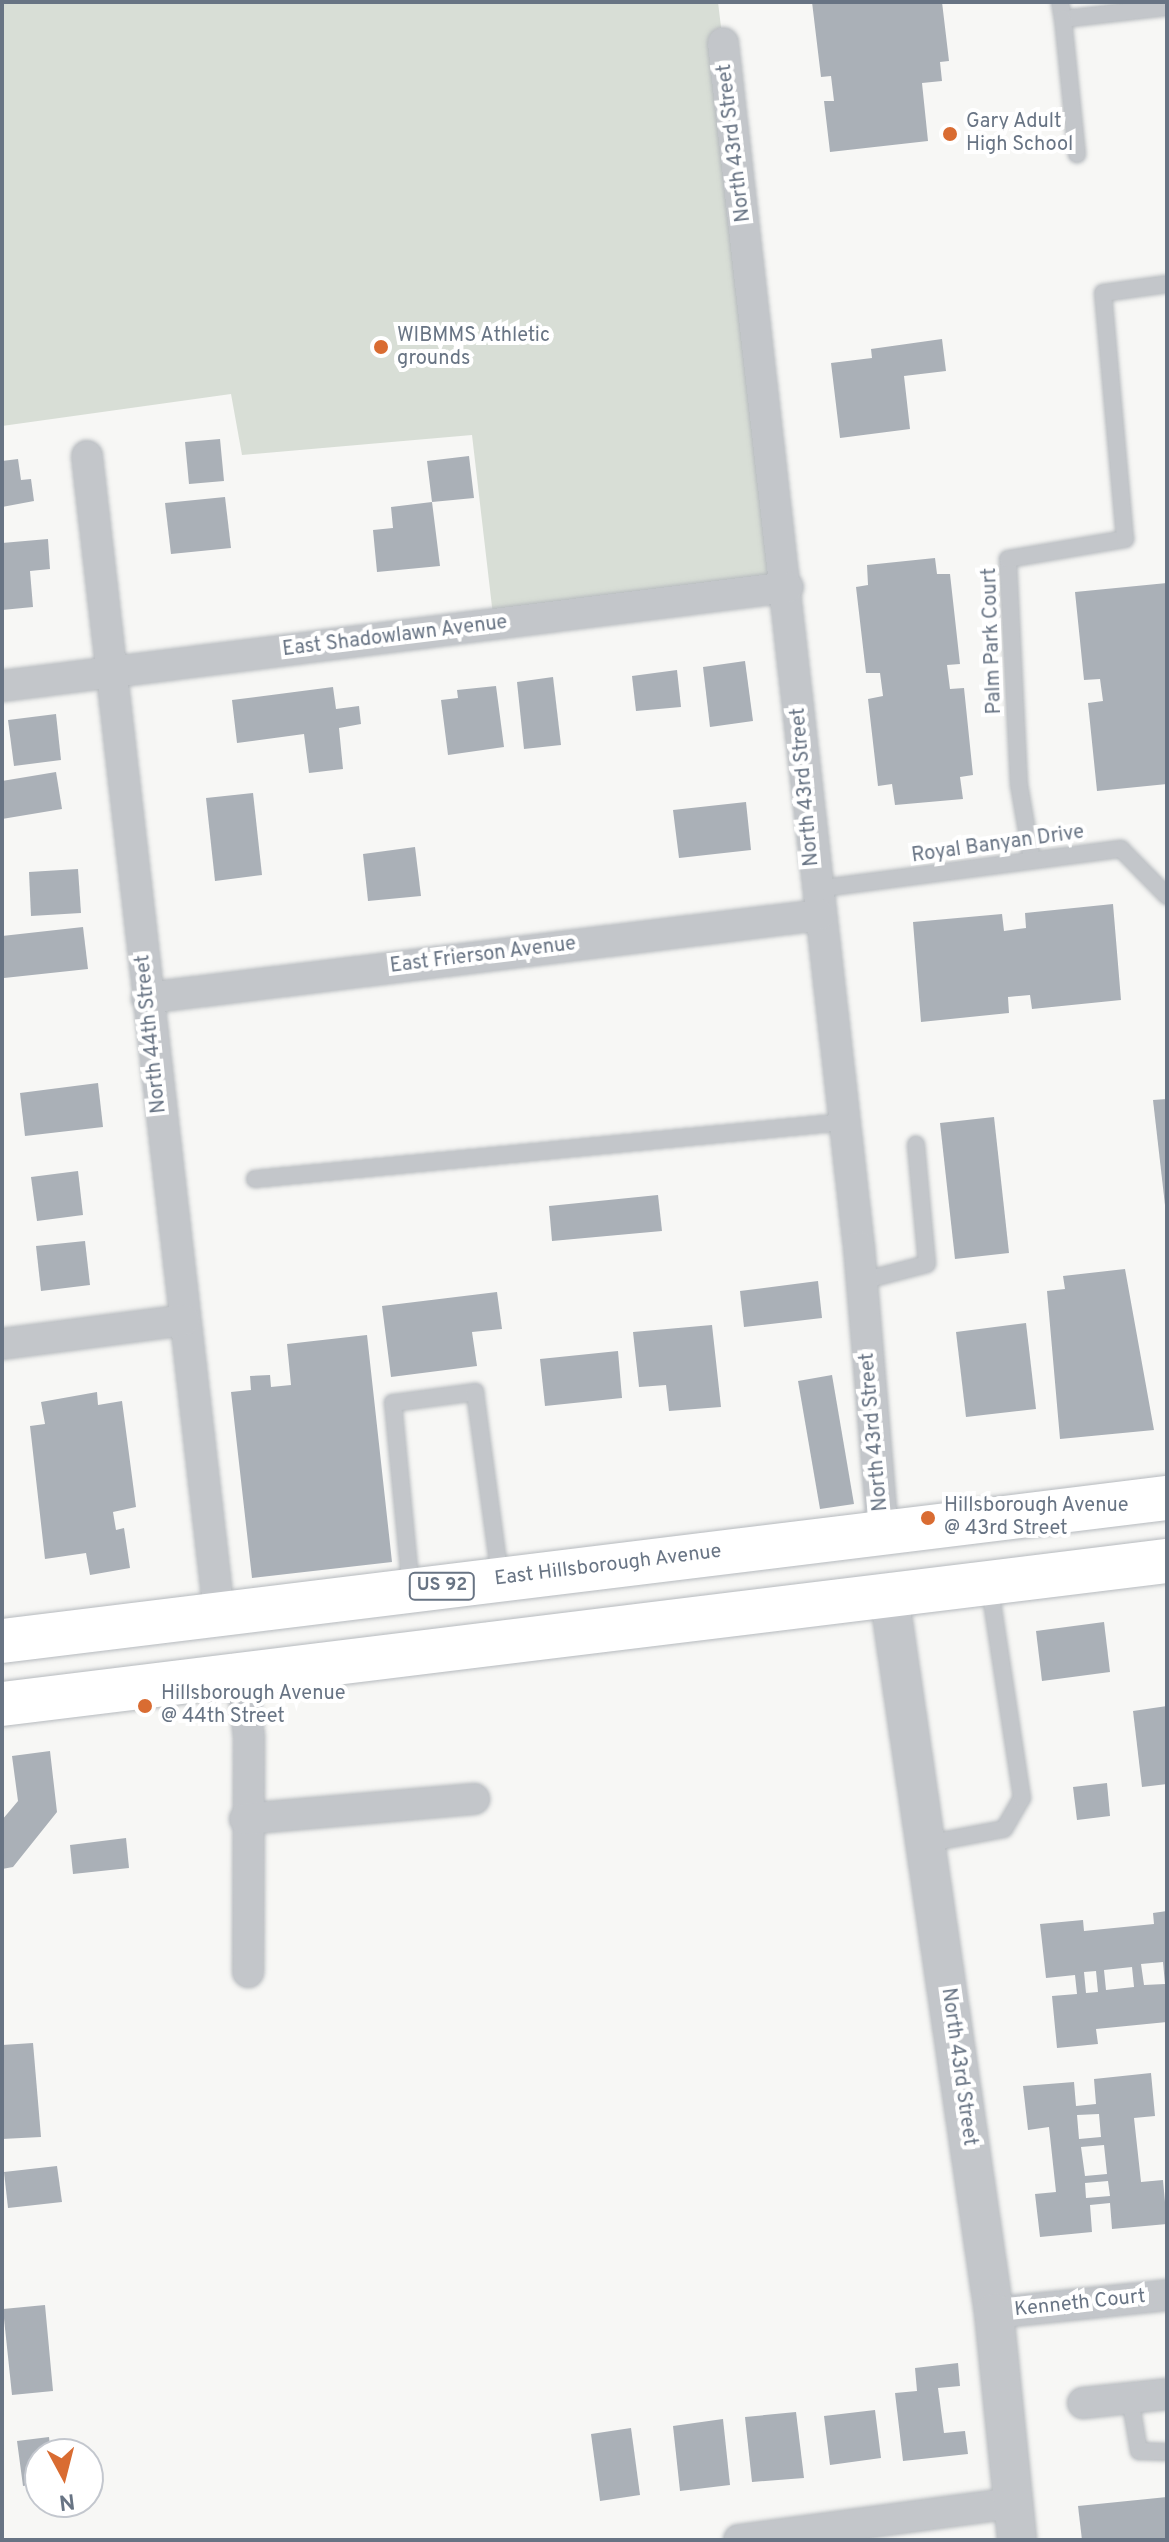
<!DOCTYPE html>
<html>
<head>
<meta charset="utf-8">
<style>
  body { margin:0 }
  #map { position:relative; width:1169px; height:2542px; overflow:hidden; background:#f7f7f5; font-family:Overpass,sans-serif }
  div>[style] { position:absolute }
  .green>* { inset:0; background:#d8ded6 }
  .building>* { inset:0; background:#aab0b7 }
  .roads { filter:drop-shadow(0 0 2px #b6babe) drop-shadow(0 0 2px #b6babe) }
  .service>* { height:16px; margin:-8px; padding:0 8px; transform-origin:8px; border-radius:8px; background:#c3c6ca }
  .minor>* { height:30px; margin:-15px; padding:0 15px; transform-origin:15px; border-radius:15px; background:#c3c6ca }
  .tertiary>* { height:38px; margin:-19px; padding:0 19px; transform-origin:19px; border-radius:19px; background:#c3c6ca }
  .primary>* { height:44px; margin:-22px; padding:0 22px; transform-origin:22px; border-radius:22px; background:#fff }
  .dots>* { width:22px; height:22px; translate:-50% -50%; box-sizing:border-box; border:4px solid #fff; border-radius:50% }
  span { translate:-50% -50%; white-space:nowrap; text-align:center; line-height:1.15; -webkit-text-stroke:8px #fff; paint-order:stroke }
  .shield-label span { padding:2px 6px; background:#fff; border:2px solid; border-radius:6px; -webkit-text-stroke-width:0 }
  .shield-label { font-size:18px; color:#687484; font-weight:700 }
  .poi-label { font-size:20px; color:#687484 }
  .left { translate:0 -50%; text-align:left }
  .street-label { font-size:20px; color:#687484 }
  .frame { position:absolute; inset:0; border:4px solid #687484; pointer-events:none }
  .north { position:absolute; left:24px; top:2438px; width:80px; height:80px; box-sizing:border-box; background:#fff; border:2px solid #c3c7ce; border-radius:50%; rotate:173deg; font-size:22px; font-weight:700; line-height:32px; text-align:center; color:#687484 }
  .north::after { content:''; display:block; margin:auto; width:28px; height:36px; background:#d96c32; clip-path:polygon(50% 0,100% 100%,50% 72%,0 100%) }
</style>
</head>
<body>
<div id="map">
  <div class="green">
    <i style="clip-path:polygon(2px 2px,718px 2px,788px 587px,494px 624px,472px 435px,242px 455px,231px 394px,2px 426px)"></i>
  </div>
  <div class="building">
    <i style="clip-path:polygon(812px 2px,942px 2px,949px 61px,940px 62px,942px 81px,922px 83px,928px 141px,830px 152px,824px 101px,834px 101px,831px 76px,821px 77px)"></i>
    <i style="clip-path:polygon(942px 339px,946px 371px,904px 376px,910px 429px,840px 438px,831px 363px,872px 358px,871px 349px)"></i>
    <i style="clip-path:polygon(220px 439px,224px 481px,189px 484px,185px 442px)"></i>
    <i style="clip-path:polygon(469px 456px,474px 498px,432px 502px,440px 566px,377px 572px,373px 530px,393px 528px,391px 507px,432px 502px,427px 461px)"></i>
    <i style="clip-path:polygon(18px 459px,21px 480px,31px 479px,34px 501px,2px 507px,2px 461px)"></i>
    <i style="clip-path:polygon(225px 497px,231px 548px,171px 554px,165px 503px)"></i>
    <i style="clip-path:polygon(48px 539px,50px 569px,30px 571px,33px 607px,2px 610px,2px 543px)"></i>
    <i style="clip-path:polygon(935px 558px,937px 574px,950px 574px,960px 664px,947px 665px,950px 689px,964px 688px,973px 775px,960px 777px,963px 799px,895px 805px,892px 784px,878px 786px,868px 699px,883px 696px,880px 673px,866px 673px,856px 587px,868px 585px,867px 565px)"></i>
    <i style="clip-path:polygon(1167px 583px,1167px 784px,1097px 791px,1088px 703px,1103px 701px,1100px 679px,1084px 680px,1075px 592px)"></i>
    <i style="clip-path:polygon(745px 661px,753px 721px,710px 727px,703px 667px)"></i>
    <i style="clip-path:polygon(677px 670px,681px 707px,636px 711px,632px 676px)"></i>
    <i style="clip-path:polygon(553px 677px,561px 745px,524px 749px,517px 682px)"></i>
    <i style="clip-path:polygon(496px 686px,504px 747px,448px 755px,441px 700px,458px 698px,457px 690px)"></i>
    <i style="clip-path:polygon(333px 687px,336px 709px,359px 706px,361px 724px,339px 728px,343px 769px,309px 773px,304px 734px,237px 743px,232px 700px)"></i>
    <i style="clip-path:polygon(56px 714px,61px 760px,14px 766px,8px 720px)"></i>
    <i style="clip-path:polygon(56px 772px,62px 809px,2px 819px,2px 781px)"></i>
    <i style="clip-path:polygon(253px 793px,262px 875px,215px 881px,206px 798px)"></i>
    <i style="clip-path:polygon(746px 802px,751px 850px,679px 858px,673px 810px)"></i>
    <i style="clip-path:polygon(415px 847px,421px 896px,368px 901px,363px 854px)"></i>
    <i style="clip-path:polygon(78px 869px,81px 913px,31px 916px,29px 872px)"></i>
    <i style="clip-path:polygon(1113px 904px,1121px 1000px,1032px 1009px,1030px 995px,1008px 997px,1009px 1013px,921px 1022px,913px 922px,1002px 914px,1004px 931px,1026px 928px,1025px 913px)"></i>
    <i style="clip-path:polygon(83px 927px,88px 969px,4px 978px,2px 936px)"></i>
    <i style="clip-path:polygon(98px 1083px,103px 1127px,25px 1136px,20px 1093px)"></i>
    <i style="clip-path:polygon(1167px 1099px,1167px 1205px,1165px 1205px,1153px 1100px)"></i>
    <i style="clip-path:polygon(994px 1117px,1009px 1253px,955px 1259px,940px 1123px)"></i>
    <i style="clip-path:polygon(78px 1171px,83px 1215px,37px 1221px,31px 1177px)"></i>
    <i style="clip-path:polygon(658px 1195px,662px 1231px,552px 1241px,549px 1206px)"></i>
    <i style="clip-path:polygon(85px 1241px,90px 1285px,41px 1291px,36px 1246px)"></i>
    <i style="clip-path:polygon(1125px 1269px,1154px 1430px,1060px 1439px,1047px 1291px,1065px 1289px,1063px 1276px)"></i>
    <i style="clip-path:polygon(818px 1281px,822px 1318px,744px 1327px,740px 1291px)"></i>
    <i style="clip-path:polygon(497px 1292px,502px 1329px,472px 1332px,477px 1366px,391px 1377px,382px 1306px)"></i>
    <i style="clip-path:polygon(1026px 1323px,1036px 1409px,966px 1417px,956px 1332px)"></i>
    <i style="clip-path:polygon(712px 1325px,721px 1407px,669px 1411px,666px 1385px,639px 1387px,633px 1332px)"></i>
    <i style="clip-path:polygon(367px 1335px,392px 1562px,252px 1578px,231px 1392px,251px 1390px,250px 1376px,270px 1375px,271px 1387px,291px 1385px,287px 1344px)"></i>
    <i style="clip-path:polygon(618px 1351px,622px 1398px,545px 1406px,540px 1359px)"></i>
    <i style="clip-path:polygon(832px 1375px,854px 1504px,820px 1509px,798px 1381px)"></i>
    <i style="clip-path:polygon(97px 1392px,98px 1405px,122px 1401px,136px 1507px,113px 1512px,116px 1530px,124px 1528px,130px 1568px,90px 1575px,86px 1553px,45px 1559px,30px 1426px,45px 1424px,41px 1402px)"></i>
    <i style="clip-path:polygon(1104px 1622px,1110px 1672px,1042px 1681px,1036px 1631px)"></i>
    <i style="clip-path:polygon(1167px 1706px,1167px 1784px,1142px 1787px,1133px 1711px)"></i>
    <i style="clip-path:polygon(50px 1751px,57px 1812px,13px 1867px,2px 1869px,2px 1820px,18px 1801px,12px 1756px)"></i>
    <i style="clip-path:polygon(1107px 1783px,1110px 1816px,1077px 1820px,1073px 1787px)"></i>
    <i style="clip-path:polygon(126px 1838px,129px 1868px,73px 1874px,70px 1845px)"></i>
    <i style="clip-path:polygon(evenodd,1167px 1911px,1167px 2022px,1096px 2029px,1098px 2044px,1057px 2048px,1052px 1996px,1077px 1994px,1075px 1975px,1046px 1978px,1040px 1924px,1083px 1920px,1084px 1931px,1154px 1924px,1153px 1913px,1167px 1911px,1163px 1962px,1165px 1984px,1144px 1985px,1141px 1964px,1163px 1962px,1167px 1911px,1132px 1967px,1134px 1987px,1106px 1990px,1104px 1970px,1132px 1967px,1167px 1911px,1096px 1971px,1098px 1992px,1086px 1993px,1084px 1972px,1096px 1971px)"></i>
    <i style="clip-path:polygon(33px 2043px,41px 2137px,2px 2139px,2px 2045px)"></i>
    <i style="clip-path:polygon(evenodd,1151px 2073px,1155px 2116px,1134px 2118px,1141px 2182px,1163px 2180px,1167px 2224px,1112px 2229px,1110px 2203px,1090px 2205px,1092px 2232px,1040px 2237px,1035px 2194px,1056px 2192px,1049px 2127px,1028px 2130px,1023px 2086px,1074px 2082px,1076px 2106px,1096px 2104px,1094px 2079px,1151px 2073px,1099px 2114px,1101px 2137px,1079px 2139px,1077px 2115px,1099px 2114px,1151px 2073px,1104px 2145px,1107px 2174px,1085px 2176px,1081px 2147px,1104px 2145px,1151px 2073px,1108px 2181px,1110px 2196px,1086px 2198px,1085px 2183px,1108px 2181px)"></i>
    <i style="clip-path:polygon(57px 2166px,62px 2202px,8px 2208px,4px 2172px)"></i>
    <i style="clip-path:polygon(45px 2305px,53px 2391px,12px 2395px,3px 2309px)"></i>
    <i style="clip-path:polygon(958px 2363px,960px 2386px,938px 2388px,944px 2433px,965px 2431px,968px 2454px,903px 2461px,895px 2393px,917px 2391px,915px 2368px)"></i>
    <i style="clip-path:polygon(875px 2410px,881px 2458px,830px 2465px,824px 2416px)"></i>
    <i style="clip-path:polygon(796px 2412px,804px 2478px,752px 2482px,745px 2417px)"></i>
    <i style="clip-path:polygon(723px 2419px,730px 2485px,680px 2491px,673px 2426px)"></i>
    <i style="clip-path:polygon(631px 2428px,640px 2495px,600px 2501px,591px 2434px)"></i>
    <i style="clip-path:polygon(49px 2437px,51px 2454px,40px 2454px,40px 2483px,23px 2486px,17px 2441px)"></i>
    <i style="clip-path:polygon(1167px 2497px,1167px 2540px,1082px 2540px,1078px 2506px)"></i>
  </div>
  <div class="roads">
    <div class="service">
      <i style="left:1060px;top:2px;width:17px;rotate:80deg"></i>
      <i style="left:1063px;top:19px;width:105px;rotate:-6.6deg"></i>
      <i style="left:1063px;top:19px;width:136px;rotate:84.1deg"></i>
      <i style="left:1032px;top:860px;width:76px;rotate:-99.8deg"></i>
      <i style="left:1019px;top:785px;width:226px;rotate:-92.8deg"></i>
      <i style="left:1008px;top:559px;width:119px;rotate:-9.7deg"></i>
      <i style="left:1125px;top:539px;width:247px;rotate:-95.1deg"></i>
      <i style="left:1103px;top:293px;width:65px;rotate:-8deg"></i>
      <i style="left:816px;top:889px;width:308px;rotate:-7.5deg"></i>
      <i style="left:1121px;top:849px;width:66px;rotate:45.6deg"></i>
      <i style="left:255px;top:1179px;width:592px;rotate:-5.53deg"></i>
      <i style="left:862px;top:1281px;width:67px;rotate:-14.7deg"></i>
      <i style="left:927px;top:1264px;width:120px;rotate:-95.3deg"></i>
      <i style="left:411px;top:1589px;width:187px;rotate:-95.5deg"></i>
      <i style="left:393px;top:1403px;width:83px;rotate:-7.6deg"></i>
      <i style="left:475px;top:1392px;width:187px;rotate:82.3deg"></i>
      <i style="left:925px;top:1844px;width:80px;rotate:-10.8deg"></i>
      <i style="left:1004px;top:1829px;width:36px;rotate:-60deg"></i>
      <i style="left:1022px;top:1798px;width:218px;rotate:-98.7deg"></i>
      <i style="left:1130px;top:2398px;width:54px;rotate:80.4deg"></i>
      <i style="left:1139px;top:2451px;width:28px;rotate:2deg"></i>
    </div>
    <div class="minor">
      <i style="left:723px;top:43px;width:1212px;rotate:83.56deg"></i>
      <i style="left:859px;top:1247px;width:286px;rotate:85.2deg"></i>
      <i style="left:87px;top:456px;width:1165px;rotate:83.49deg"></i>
      <i style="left:2px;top:686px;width:792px;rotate:-7.18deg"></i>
      <i style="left:147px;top:998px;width:677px;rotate:-7.04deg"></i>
      <i style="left:2px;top:1344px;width:184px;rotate:-7.5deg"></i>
      <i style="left:242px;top:1675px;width:62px;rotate:83.6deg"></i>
      <i style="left:249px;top:1737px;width:235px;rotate:90.2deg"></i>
      <i style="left:245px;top:1819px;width:230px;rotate:-5deg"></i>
      <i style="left:994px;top:2313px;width:174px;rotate:-5.9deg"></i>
      <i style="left:1083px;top:2403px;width:84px;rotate:-6.1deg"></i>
      <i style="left:739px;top:2540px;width:275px;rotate:-7.7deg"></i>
    </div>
    <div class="tertiary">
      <i style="left:889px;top:1595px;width:726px;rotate:81.68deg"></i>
      <i style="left:994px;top:2313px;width:228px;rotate:84.2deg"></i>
    </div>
    <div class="primary">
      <i style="left:2px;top:1641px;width:1174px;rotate:-7deg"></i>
      <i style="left:2px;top:1704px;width:1174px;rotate:-7deg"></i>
    </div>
  </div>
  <div class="dots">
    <i style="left:950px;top:134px;background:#d96c32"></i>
    <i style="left:381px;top:347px;background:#d96c32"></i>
    <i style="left:928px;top:1518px;background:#d96c32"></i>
    <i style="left:145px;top:1706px;background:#d96c32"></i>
  </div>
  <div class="shield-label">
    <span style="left:442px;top:1586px">US 92</span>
  </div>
  <div class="poi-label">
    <span class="left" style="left:966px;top:134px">Gary Adult<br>High School</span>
    <span class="left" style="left:397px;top:348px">WIBMMS Athletic<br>grounds</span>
    <span class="left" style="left:944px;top:1518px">Hillsborough Avenue<br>@ 43rd Street</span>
    <span class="left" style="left:161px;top:1706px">Hillsborough Avenue<br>@ 44th Street</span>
  </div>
  <div class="street-label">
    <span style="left:735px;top:143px;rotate:-97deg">North 43rd Street</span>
    <span style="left:395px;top:637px;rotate:-7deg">East Shadowlawn Avenue</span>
    <span style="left:993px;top:641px;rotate:-92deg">Palm Park Court</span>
    <span style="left:806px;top:787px;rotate:-95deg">North 43rd Street</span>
    <span style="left:998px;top:845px;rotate:-8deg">Royal Banyan Drive</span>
    <span style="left:483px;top:956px;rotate:-7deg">East Frierson Avenue</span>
    <span style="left:152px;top:1034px;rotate:-96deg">North 44th Street</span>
    <span style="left:875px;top:1432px;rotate:-95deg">North 43rd Street</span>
    <span style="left:608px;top:1566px;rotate:-7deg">East Hillsborough Avenue</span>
    <span style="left:958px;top:2067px;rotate:82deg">North 43rd Street</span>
    <span style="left:1080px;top:2304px;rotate:-6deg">Kenneth Court</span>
  </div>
  <div class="frame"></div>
  <div class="north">N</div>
</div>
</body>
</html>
